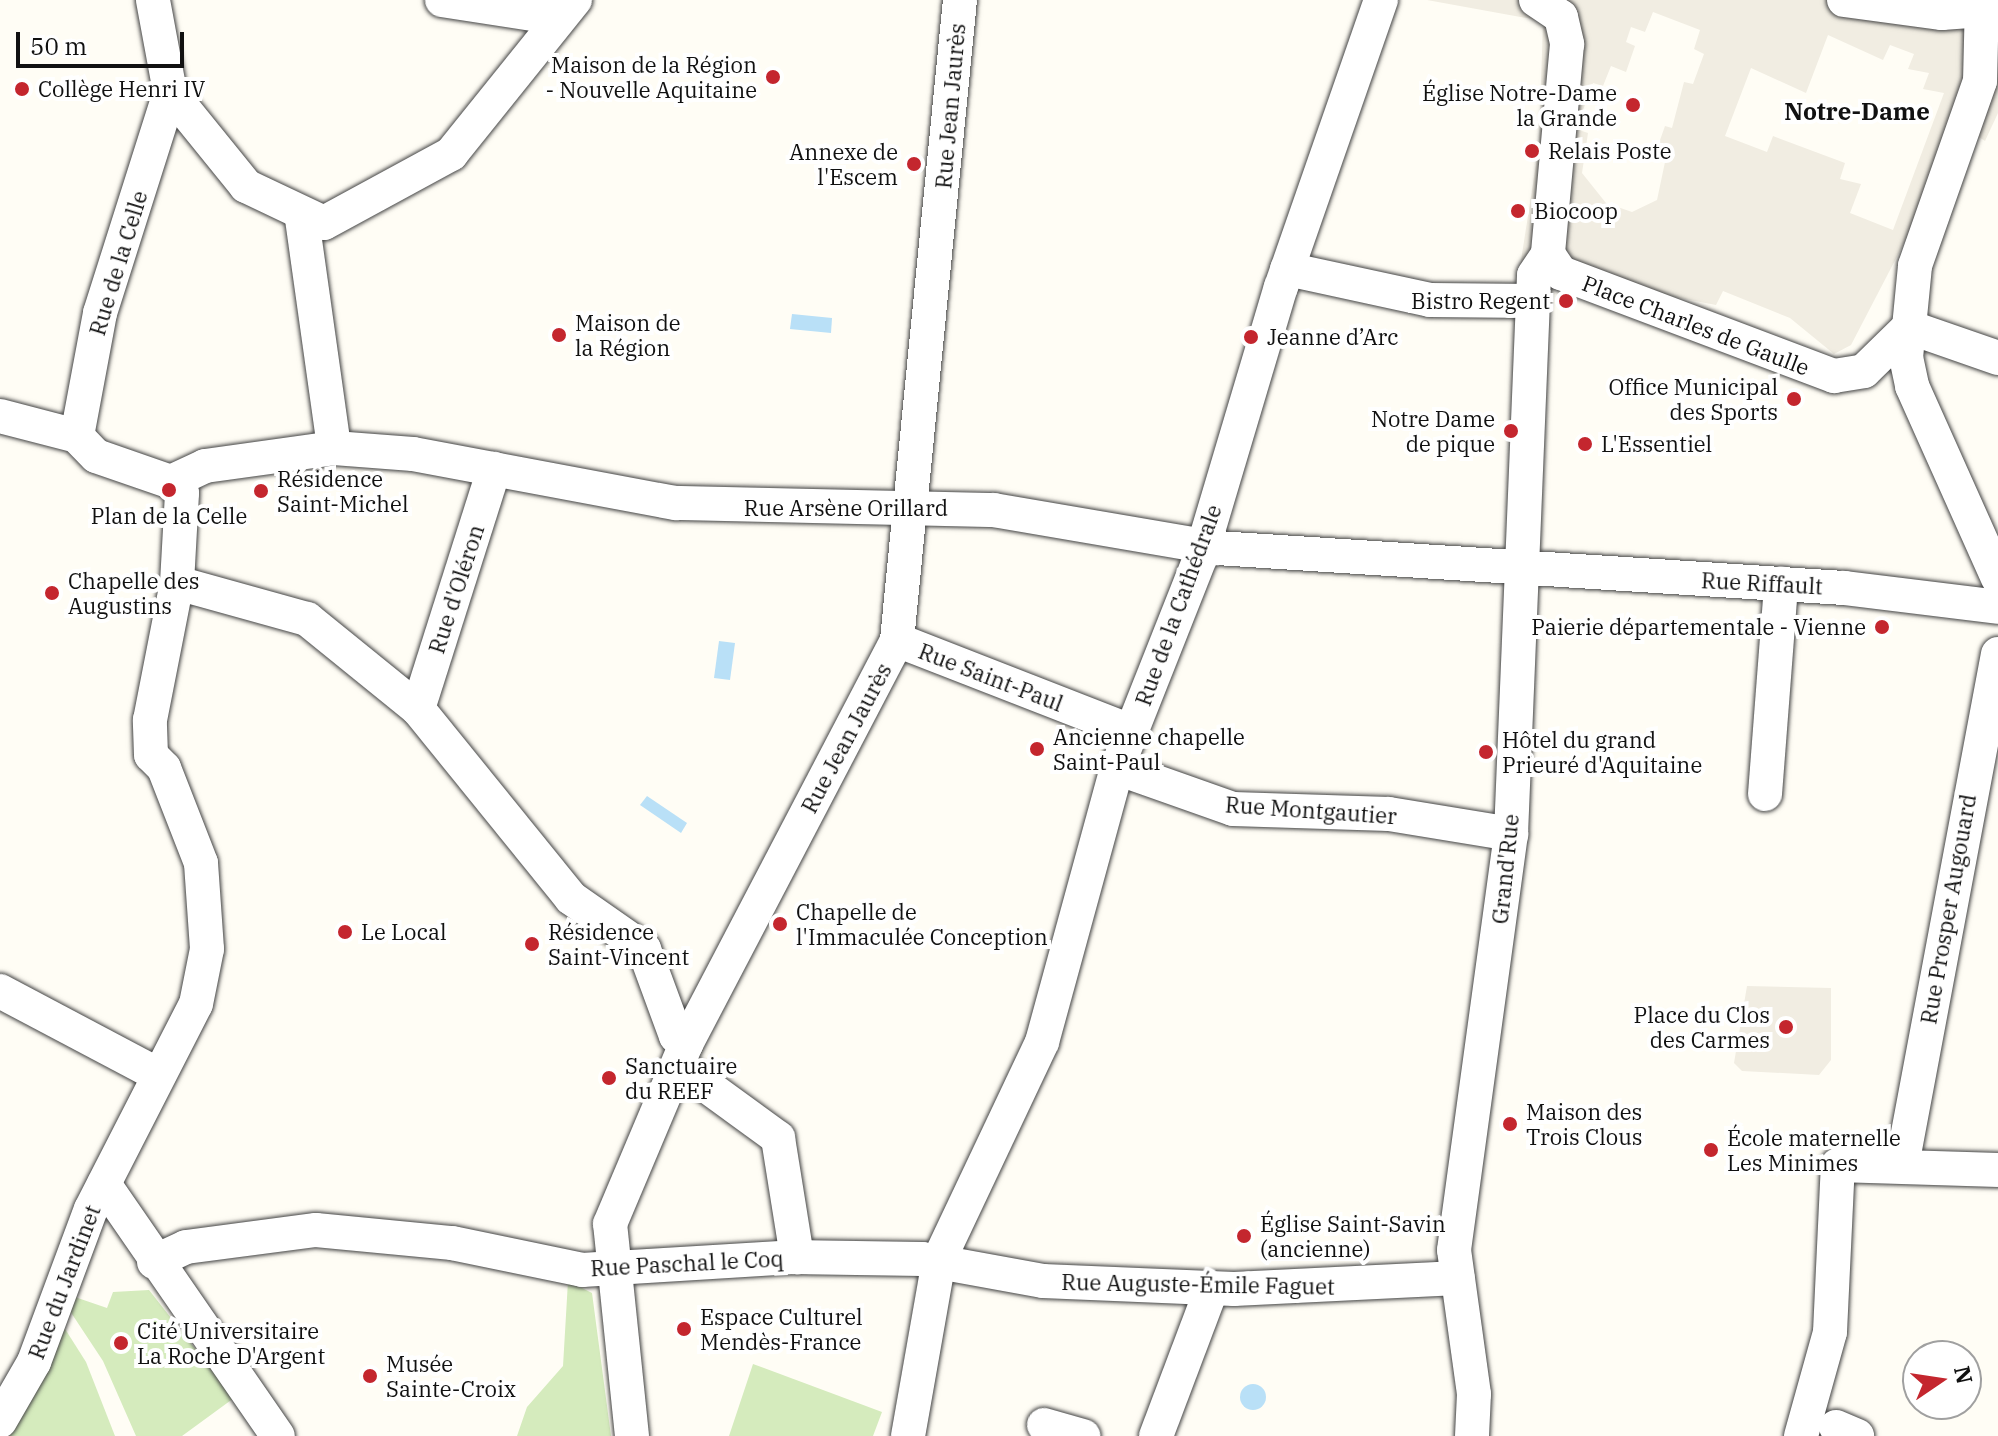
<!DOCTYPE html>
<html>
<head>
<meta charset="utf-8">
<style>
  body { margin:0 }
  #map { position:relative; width:1998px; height:1436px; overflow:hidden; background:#fffdf5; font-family:"IBM Plex Serif",serif }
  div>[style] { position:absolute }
  .green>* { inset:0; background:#d5ebbd }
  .plaza>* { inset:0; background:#f1ede2 }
  .water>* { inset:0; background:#b9e0f7 }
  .round { border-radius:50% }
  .roads { filter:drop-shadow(0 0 2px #444) drop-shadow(0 0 2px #444) }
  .minor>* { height:34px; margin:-17px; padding:0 17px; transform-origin:17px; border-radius:17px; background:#fff }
  .dots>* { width:22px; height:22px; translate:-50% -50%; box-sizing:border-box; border:4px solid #fff; border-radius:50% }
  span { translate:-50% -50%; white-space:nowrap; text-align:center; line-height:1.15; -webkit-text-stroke:8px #fff; paint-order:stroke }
  .poi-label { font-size:22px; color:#111 }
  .right { translate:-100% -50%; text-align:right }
  .left { translate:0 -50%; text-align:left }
  .street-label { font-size:22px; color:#111 }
  .neighbourhood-label { font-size:24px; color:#111; font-weight:700 }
  .north { position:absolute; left:1902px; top:1340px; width:80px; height:80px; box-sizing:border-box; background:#fff; border:2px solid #a0a0a0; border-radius:50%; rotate:77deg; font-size:22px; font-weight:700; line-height:32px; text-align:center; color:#111 }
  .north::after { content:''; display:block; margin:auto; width:28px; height:36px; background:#c4262e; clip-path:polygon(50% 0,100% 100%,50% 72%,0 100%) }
  .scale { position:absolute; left:16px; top:32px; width:168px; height:36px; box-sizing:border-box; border:4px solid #111; border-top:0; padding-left:10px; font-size:24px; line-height:28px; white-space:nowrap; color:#111; -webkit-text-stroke:6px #fff; paint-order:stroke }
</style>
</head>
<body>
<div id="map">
  <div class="green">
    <i style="clip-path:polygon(568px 1281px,592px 1293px,611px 1436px,517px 1436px,527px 1407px,563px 1366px)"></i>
    <i style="clip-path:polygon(149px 1290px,234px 1398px,182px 1436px,136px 1436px,103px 1361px,66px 1305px,69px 1295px,107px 1308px,113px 1292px)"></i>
    <i style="clip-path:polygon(60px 1321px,86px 1362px,115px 1436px,2px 1436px)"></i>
    <i style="clip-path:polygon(753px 1364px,882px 1412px,873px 1436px,729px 1436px)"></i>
  </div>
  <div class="plaza">
    <i style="clip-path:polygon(evenodd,1427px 0,1967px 0,1966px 71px,1928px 197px,1851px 345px,1834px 354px,1790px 318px,1723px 291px,1716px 305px,1520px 267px,1539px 145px,1543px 21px,1427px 0,1653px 12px,1700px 30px,1694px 49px,1704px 54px,1693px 84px,1684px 82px,1672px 128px,1665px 126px,1654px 157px,1665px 162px,1657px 200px,1632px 212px,1606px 203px,1582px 173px,1588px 133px,1576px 129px,1593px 83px,1603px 86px,1611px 66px,1626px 72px,1635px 46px,1626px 42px,1631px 27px,1645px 32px,1653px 12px,1427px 0,1828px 35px,1883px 60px,1890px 45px,1914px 54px,1908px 69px,1929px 73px,1923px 89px,1944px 93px,1893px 230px,1850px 213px,1861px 184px,1840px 179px,1845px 163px,1773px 136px,1767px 152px,1725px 136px,1751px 68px,1806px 93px,1828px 35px)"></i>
    <i style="clip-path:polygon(1998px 0,1998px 113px,1985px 141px,1965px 128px)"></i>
    <i style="clip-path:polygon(1747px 986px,1831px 988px,1831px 1060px,1819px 1075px,1742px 1071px,1734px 1063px)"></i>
  </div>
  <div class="water">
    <i style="clip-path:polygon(792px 314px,832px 318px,831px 333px,790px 329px)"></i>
    <i style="clip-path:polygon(719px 641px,735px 643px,730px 680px,714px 678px)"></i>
    <i style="clip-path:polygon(647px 796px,687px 823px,681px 833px,640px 805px)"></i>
    <i class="round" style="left:1240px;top:1384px;width:26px;height:26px"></i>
  </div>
  <div class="roads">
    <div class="minor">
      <i style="left:442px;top:0;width:117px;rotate:8.8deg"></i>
      <i style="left:1536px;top:0;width:30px;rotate:34deg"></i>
      <i style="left:1561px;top:17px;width:28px;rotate:77deg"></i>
      <i style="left:1567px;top:44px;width:211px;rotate:95.2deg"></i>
      <i style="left:1548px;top:254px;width:23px;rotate:56deg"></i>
      <i style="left:1561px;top:273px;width:292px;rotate:20.7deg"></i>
      <i style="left:1834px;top:376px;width:30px;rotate:-9deg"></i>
      <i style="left:1864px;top:371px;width:63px;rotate:-44.4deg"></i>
      <i style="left:1844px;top:0;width:99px;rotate:7.6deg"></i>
      <i style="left:1942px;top:13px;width:41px;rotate:-4.2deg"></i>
      <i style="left:1982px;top:0;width:81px;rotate:91.4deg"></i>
      <i style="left:1980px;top:81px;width:196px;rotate:109.4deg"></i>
      <i style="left:1915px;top:266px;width:91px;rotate:95.6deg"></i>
      <i style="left:1906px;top:357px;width:30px;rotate:78deg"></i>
      <i style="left:1912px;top:386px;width:210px;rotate:65.9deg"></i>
      <i style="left:170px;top:92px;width:121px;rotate:51deg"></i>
      <i style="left:246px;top:186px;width:86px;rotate:25.4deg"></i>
      <i style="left:324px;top:223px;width:145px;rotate:-28.5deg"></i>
      <i style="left:451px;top:154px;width:198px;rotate:-51.2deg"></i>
      <i style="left:302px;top:219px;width:231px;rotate:82deg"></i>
      <i style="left:1287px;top:269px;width:146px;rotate:12.2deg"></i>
      <i style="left:1430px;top:300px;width:103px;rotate:0.6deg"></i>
      <i style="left:1909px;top:327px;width:94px;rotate:19.2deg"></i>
      <i style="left:0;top:416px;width:80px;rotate:14.6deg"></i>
      <i style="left:77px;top:436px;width:125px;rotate:-79.4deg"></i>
      <i style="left:100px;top:313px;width:232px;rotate:-72.4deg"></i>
      <i style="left:170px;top:92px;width:94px;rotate:-100.5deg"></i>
      <i style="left:171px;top:482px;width:38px;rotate:-25deg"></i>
      <i style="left:205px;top:466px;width:130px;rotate:-7.9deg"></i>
      <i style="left:334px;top:448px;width:79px;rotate:4.3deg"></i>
      <i style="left:413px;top:454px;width:268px;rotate:10.6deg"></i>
      <i style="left:676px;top:503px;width:318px;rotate:1.3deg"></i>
      <i style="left:994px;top:510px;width:226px;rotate:9.7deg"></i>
      <i style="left:1217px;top:548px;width:628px;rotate:3.65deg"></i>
      <i style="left:1844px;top:588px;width:155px;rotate:7deg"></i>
      <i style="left:177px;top:583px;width:135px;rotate:15.5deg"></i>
      <i style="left:307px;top:619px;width:143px;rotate:39deg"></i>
      <i style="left:418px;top:709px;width:243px;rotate:51deg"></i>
      <i style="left:571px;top:898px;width:89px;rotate:34.9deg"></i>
      <i style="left:644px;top:949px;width:93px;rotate:69.8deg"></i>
      <i style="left:676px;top:1036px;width:13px;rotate:39deg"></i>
      <i style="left:897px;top:640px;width:250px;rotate:21.3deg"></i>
      <i style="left:418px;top:709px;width:252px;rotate:-72.4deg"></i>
      <i style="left:1117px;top:768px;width:123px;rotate:19.5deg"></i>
      <i style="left:1233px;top:809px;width:156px;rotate:1.8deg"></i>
      <i style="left:1389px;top:814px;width:124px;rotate:9.3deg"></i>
      <i style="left:1765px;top:794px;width:211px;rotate:-85.6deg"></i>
      <i style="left:0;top:991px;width:178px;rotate:27.9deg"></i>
      <i style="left:678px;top:1065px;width:124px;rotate:36.1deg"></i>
      <i style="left:778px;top:1138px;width:121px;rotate:80.9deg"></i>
      <i style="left:1902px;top:1165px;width:520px;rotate:-79.36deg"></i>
      <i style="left:104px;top:1184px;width:306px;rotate:55.4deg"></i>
      <i style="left:154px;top:1262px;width:35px;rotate:-25deg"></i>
      <i style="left:186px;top:1247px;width:131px;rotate:-7.5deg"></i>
      <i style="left:316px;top:1230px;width:137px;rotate:5.5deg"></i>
      <i style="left:452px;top:1243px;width:133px;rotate:11.7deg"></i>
      <i style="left:582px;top:1270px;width:215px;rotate:-3.5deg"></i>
      <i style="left:797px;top:1257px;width:125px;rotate:0.9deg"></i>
      <i style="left:922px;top:1259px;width:123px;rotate:10.3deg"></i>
      <i style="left:1043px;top:1281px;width:191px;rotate:2.4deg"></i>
      <i style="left:1234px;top:1289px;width:224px;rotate:-2.8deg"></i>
      <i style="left:0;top:1421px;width:68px;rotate:-60deg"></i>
      <i style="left:34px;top:1362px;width:163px;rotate:-69.6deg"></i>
      <i style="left:91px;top:1209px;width:230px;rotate:-62.9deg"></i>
      <i style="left:196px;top:1004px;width:56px;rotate:-78.7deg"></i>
      <i style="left:207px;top:949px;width:86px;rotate:-94deg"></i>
      <i style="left:201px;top:863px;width:102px;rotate:-111.3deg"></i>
      <i style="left:164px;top:768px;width:18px;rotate:-135deg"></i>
      <i style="left:151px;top:755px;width:35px;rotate:-92deg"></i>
      <i style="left:150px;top:720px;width:140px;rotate:-78.9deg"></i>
      <i style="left:177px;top:583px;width:90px;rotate:-86.8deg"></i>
      <i style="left:182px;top:493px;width:16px;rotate:-135deg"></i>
      <i style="left:171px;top:482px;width:79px;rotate:-160.9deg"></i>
      <i style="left:96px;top:456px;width:28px;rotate:-134deg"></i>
      <i style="left:1044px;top:1425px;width:41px;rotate:15.8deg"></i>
      <i style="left:1836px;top:1427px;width:23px;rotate:23deg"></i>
      <i style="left:632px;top:1436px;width:213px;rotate:-95.9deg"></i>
      <i style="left:610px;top:1224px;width:195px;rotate:-67.1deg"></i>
      <i style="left:686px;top:1044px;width:456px;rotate:-62.4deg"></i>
      <i style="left:897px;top:640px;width:643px;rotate:-84.38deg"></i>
      <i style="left:908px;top:1436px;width:179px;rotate:-80deg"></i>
      <i style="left:939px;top:1260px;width:241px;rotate:-64.7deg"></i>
      <i style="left:1042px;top:1042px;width:284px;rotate:-74.7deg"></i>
      <i style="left:1117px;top:768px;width:226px;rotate:-68.4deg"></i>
      <i style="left:1200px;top:558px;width:283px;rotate:-73.4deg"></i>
      <i style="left:1281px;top:287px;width:304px;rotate:-70.8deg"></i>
      <i style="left:1156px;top:1436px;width:158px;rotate:-69.3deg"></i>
      <i style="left:1472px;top:1436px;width:42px;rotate:-87.3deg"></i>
      <i style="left:1474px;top:1394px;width:145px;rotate:-97.9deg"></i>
      <i style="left:1454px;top:1250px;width:420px;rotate:-82.2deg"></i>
      <i style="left:1511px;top:834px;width:559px;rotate:-87.64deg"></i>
      <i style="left:1534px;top:275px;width:25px;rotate:-56deg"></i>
      <i style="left:1801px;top:1436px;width:108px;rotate:-74.4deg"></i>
      <i style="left:1830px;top:1332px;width:167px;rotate:-87.3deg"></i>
      <i style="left:1838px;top:1165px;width:160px;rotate:1.8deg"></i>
    </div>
  </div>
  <div class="dots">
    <i style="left:773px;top:77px;background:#c4262e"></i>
    <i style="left:22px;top:89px;background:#c4262e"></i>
    <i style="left:1633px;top:105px;background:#c4262e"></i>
    <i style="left:1532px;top:151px;background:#c4262e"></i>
    <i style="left:914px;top:164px;background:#c4262e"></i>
    <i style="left:1518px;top:211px;background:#c4262e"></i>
    <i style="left:1566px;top:301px;background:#c4262e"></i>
    <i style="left:559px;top:335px;background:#c4262e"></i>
    <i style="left:1251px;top:337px;background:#c4262e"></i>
    <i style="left:1794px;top:399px;background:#c4262e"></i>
    <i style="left:1511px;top:431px;background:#c4262e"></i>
    <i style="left:1585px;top:444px;background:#c4262e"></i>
    <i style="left:169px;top:490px;background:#c4262e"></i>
    <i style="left:261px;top:491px;background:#c4262e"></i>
    <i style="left:52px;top:593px;background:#c4262e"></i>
    <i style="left:1882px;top:627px;background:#c4262e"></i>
    <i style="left:1037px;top:749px;background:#c4262e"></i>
    <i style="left:1486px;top:752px;background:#c4262e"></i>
    <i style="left:780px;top:924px;background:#c4262e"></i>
    <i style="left:345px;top:932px;background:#c4262e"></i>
    <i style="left:532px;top:944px;background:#c4262e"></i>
    <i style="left:1786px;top:1027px;background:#c4262e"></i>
    <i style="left:609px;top:1078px;background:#c4262e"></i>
    <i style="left:1510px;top:1124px;background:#c4262e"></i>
    <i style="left:1711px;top:1150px;background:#c4262e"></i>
    <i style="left:1244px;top:1236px;background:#c4262e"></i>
    <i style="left:684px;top:1329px;background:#c4262e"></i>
    <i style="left:121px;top:1343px;background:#c4262e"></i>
    <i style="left:370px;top:1376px;background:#c4262e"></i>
  </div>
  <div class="poi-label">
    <span class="right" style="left:757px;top:77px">Maison de la Région<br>- Nouvelle Aquitaine</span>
    <span class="left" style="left:38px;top:89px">Collège Henri IV</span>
    <span class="right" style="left:1617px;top:105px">Église Notre-Dame<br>la Grande</span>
    <span class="right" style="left:898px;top:164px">Annexe de<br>l'Escem</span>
    <span class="left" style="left:1548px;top:151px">Relais Poste</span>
    <span class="left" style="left:1534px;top:211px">Biocoop</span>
    <span class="right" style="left:1550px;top:301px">Bistro Regent</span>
    <span class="left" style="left:575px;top:335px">Maison de<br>la Région</span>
    <span class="left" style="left:1267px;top:337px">Jeanne d’Arc</span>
    <span class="right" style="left:1778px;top:399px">Office Municipal<br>des Sports</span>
    <span class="right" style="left:1495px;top:431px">Notre Dame<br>de pique</span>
    <span class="left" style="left:1601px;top:444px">L'Essentiel</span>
    <span class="left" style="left:277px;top:491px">Résidence<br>Saint-Michel</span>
    <span style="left:169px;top:516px">Plan de la Celle</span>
    <span class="left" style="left:68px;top:593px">Chapelle des<br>Augustins</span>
    <span class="right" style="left:1866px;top:627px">Paierie départementale - Vienne</span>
    <span class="left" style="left:1053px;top:749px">Ancienne chapelle<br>Saint-Paul</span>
    <span class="left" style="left:1502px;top:752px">Hôtel du grand<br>Prieuré d'Aquitaine</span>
    <span class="left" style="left:796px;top:924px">Chapelle de<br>l'Immaculée Conception</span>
    <span class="left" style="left:548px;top:944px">Résidence<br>Saint-Vincent</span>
    <span class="left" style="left:361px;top:932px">Le Local</span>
    <span class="right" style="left:1770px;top:1027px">Place du Clos<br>des Carmes</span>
    <span class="left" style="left:625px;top:1078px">Sanctuaire<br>du REEF</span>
    <span class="left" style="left:1526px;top:1124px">Maison des<br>Trois Clous</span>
    <span class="left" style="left:1727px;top:1150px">École maternelle<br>Les Minimes</span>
    <span class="left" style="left:1260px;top:1236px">Église Saint-Savin<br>(ancienne)</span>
    <span class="left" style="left:700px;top:1329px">Espace Culturel<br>Mendès-France</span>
    <span class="left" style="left:137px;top:1343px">Cité Universitaire<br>La Roche D'Argent</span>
    <span class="left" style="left:386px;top:1376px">Musée<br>Sainte-Croix</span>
  </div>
  <div class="street-label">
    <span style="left:950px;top:106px;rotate:-85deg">Rue Jean Jaurès</span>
    <span style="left:118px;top:263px;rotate:-73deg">Rue de la Celle</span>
    <span style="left:1696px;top:325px;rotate:21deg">Place Charles de Gaulle</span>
    <span style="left:846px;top:508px">Rue Arsène Orillard</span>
    <span style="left:1762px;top:583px;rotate:3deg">Rue Riffault</span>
    <span style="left:456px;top:589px;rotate:-72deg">Rue d'Oléron</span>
    <span style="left:1178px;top:605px;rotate:-70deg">Rue de la Cathédrale</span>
    <span style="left:991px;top:677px;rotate:21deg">Rue Saint-Paul</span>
    <span style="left:846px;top:738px;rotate:-62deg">Rue Jean Jaurès</span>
    <span style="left:1311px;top:810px;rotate:4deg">Rue Montgautier</span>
    <span style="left:1505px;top:869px;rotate:-84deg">Grand'Rue</span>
    <span style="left:1948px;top:909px;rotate:-80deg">Rue Prosper Augouard</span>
    <span style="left:687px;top:1263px;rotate:-3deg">Rue Paschal le Coq</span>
    <span style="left:64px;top:1282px;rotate:-69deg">Rue du Jardinet</span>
    <span style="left:1198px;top:1284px;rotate:1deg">Rue Auguste-Émile Faguet</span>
  </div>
  <div class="neighbourhood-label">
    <span style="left:1857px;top:112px">Notre-Dame</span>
  </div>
  <div class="north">N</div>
  <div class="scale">50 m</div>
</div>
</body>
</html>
